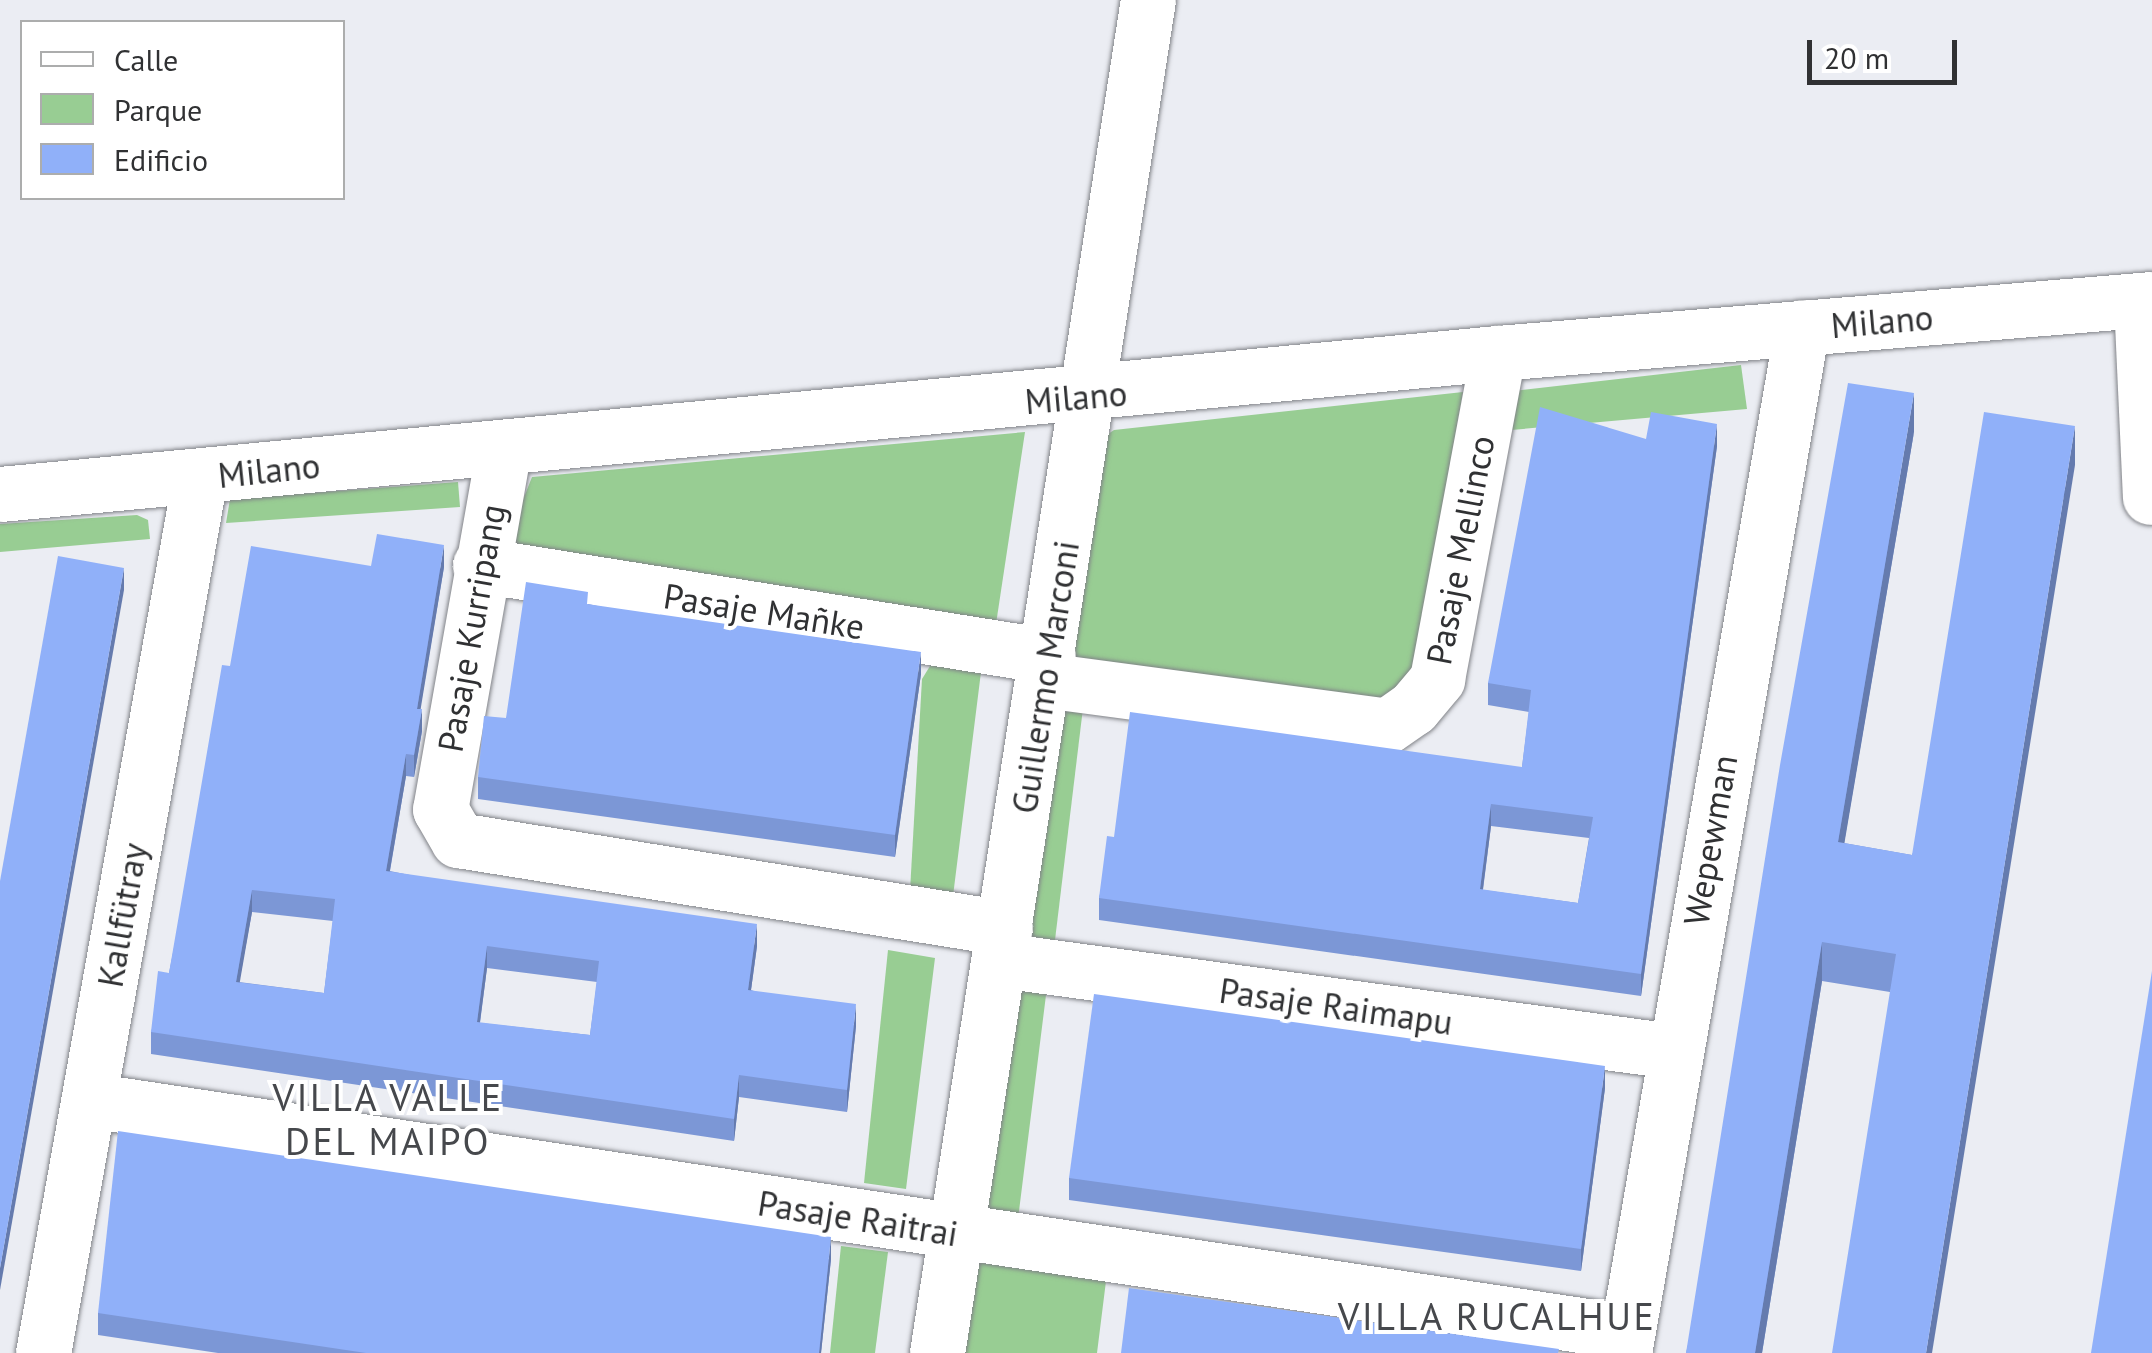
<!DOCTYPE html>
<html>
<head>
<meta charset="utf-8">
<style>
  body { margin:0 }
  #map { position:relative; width:2152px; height:1353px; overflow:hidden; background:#ebedf3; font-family:"PT Sans",sans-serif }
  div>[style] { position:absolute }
  .green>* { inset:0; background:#98cd93 }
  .roads { filter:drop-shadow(0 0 2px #818388) drop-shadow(0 0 2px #818388) }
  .minor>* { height:55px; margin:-27.5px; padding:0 27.5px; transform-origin:27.5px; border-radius:27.5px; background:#fff }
  .wall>* { inset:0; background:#7c97d6 }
  .shaded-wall>* { inset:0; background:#657bae }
  .building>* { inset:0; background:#90b0f9 }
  span { translate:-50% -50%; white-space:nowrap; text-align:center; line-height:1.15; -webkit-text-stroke:8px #fff; paint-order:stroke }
  .street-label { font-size:35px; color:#303133 }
  .neighbourhood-label { font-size:38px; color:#46484c; letter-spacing:2.5px }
  .legend { position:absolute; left:20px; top:20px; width:325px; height:180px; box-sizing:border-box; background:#fff; border:2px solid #acadad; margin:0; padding:12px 18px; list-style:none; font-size:30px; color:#303133 }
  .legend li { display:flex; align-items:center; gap:20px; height:50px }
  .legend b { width:50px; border:2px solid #acadad }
  .scale { position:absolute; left:1807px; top:40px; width:150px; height:45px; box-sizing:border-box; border:5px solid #303133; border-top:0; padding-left:12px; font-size:30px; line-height:35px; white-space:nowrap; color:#303133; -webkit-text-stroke:8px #fff; paint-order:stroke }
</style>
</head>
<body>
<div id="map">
  <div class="green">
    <i style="clip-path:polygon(1741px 365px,1747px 409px,1500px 431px,1505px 392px)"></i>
    <i style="clip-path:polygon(1463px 392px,1411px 686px,1380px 703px,1072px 662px,1095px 443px,1114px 430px)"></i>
    <i style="clip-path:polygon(1025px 432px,996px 624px,504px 548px,532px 477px)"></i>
    <i style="clip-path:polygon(458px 482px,460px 507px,226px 523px,230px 499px)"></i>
    <i style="clip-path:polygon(137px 515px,148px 520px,150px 539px,0 552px,0 524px)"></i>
    <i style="clip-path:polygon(935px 658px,982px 664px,953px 896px,910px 891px,922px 679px)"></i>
    <i style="clip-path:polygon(1037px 701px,1083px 708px,1055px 940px,1012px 934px)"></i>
    <i style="clip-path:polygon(888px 950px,935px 958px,906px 1189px,864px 1183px)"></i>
    <i style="clip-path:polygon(1000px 981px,1047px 987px,1018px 1219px,976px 1213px)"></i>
    <i style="clip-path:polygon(841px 1246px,888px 1252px,875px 1353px,830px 1353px)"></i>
    <i style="clip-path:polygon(955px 1259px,1106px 1281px,1097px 1353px,943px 1353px)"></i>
  </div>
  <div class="roads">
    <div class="minor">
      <i style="left:2141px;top:300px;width:197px;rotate:87.4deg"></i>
      <i style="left:504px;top:447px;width:368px;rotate:100deg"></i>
      <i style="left:440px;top:809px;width:36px;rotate:60deg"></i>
      <i style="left:458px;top:840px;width:554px;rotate:9.14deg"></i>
      <i style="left:0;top:494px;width:1505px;rotate:-5.38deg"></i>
      <i style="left:1498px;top:353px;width:656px;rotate:-4.72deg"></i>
      <i style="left:480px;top:565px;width:575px;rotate:9.1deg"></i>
      <i style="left:1044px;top:680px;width:346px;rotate:7.6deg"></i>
      <i style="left:1387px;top:726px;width:32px;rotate:-35deg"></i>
      <i style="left:1413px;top:708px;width:38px;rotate:-50deg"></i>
      <i style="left:1437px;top:679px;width:332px;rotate:-79.4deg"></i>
      <i style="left:1000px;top:960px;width:678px;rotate:7.71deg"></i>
      <i style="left:89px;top:1100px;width:1555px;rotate:8.58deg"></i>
      <i style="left:43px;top:1353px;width:890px;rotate:-79.84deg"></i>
      <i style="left:937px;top:1353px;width:1369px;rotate:-81.14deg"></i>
      <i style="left:1624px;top:1353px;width:1041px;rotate:-80.16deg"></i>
    </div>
  </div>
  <div class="wall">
    <i style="clip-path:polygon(1914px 432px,1844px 843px,1912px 855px,2075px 465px,1890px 992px,1822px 981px,1762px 1353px,1686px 1353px)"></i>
    <i style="clip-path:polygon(evenodd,1646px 439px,1717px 446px,1641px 996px,1099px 920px,1099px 898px,1114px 837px,1522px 767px,1529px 712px,1488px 705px,1488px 683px,1646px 439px,1491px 826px,1589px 838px,1578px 903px,1483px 890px,1491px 826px)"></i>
    <i style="clip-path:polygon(evenodd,444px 567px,420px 709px,422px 731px,414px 777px,406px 776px,390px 871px,757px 946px,751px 990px,856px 1026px,847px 1112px,739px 1097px,734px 1141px,151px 1054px,151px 1032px,169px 973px,230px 666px,444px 567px,252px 912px,333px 921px,324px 993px,239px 982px,252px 912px,444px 567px,487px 968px,597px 982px,590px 1035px,480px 1023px,487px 968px)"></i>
    <i style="clip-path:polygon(588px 604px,921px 674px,895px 857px,478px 799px,478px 777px,506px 718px)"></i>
    <i style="clip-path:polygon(1605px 1088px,1581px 1271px,1069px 1200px,1069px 1178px)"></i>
    <i style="clip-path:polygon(831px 1259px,821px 1353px,218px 1353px,98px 1335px,98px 1313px)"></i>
  </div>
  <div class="shaded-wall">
    <i style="clip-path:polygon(1914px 393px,1914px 432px,1838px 881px,1838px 842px)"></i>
    <i style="clip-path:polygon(1717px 424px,1717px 446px,1641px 996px,1641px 974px)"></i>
    <i style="clip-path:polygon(2075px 426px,2075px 465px,1932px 1353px,1926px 1353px)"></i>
    <i style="clip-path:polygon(444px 545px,444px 567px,417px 731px,417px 709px)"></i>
    <i style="clip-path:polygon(124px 568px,124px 590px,0 1290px,0 1268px)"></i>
    <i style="clip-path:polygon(921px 652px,921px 674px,895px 857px,895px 835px)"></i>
    <i style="clip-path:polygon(422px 709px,422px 731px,414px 777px,414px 755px)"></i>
    <i style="clip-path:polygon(406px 754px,406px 776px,386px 893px,386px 871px)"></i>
    <i style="clip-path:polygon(1491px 804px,1491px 826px,1480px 911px,1480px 889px)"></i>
    <i style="clip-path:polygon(252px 890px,252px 912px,236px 1004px,236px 982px)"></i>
    <i style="clip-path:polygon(757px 924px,757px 946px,748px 1012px,748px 990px)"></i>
    <i style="clip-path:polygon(1822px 942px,1822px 981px,1762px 1353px,1755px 1353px)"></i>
    <i style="clip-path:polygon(487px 946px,487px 968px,477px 1044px,477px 1022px)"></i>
    <i style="clip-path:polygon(856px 1004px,856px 1026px,847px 1112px,847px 1090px)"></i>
    <i style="clip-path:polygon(1605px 1066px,1605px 1088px,1581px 1271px,1581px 1249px)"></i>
    <i style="clip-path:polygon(739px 1075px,739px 1097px,734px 1141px,734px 1119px)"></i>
    <i style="clip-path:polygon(831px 1237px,831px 1259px,821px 1353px,819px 1353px)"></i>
  </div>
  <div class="building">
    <i style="clip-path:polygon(1848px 383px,1914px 393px,1838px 842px,1912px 855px,1984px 412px,2075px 426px,1926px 1353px,1832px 1353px,1896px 954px,1822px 942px,1755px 1353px,1686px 1353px,1780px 765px)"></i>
    <i style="clip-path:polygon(evenodd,1540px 407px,1646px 439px,1651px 412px,1717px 424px,1641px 974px,1099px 898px,1107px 836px,1114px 837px,1130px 712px,1522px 767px,1531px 690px,1488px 683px,1540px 407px,1491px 804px,1593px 817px,1578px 903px,1480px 889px,1491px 804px)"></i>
    <i style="clip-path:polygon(evenodd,377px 534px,444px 545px,417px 709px,422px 709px,414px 755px,406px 754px,386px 871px,757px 924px,748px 990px,856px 1004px,847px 1090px,739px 1075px,734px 1119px,151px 1032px,158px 971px,169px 973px,222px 665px,230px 666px,251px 546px,371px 566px,377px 534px,252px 890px,335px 899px,324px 993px,236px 982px,252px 890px,377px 534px,487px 946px,599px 961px,590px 1035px,477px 1022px,487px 946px)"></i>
    <i style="clip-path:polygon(58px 556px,124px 568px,0 1268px,0 881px)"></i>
    <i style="clip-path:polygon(526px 582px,588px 592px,587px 604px,921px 652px,895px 835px,478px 777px,484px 716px,506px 718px)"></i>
    <i style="clip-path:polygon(2152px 971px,2152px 1353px,2091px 1353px)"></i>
    <i style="clip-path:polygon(1094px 994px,1605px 1066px,1581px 1249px,1069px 1178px)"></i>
    <i style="clip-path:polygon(118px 1131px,831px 1237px,819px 1353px,366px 1353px,98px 1313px)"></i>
    <i style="clip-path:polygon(1129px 1288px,1559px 1349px,1558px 1353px,1121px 1353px)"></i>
  </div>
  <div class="street-label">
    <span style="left:1882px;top:321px;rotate:-5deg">Milano</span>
    <span style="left:1076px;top:397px;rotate:-5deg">Milano</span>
    <span style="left:269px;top:470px;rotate:-6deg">Milano</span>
    <span style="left:1460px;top:550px;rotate:-79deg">Pasaje Mellinco</span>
    <span style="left:764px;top:611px;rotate:9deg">Pasaje Mañke</span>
    <span style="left:471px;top:628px;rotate:-80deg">Pasaje Kurripang</span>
    <span style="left:1045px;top:677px;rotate:-81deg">Guillermo Marconi</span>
    <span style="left:1710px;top:840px;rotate:-80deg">Wepewman</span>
    <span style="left:122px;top:915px;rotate:-80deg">Kallfütray</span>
    <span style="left:1336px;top:1006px;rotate:8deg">Pasaje Raimapu</span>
    <span style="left:858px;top:1218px;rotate:9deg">Pasaje Raitrai</span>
  </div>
  <div class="neighbourhood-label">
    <span style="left:388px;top:1119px">VILLA VALLE<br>DEL MAIPO</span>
    <span style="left:1497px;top:1316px">VILLA RUCALHUE</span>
  </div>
  <ul class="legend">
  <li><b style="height:12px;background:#fff"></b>Calle</li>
  <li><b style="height:28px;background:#98cd93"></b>Parque</li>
  <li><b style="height:28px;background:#90b0f9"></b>Edificio</li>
  </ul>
  <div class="scale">20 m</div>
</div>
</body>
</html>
